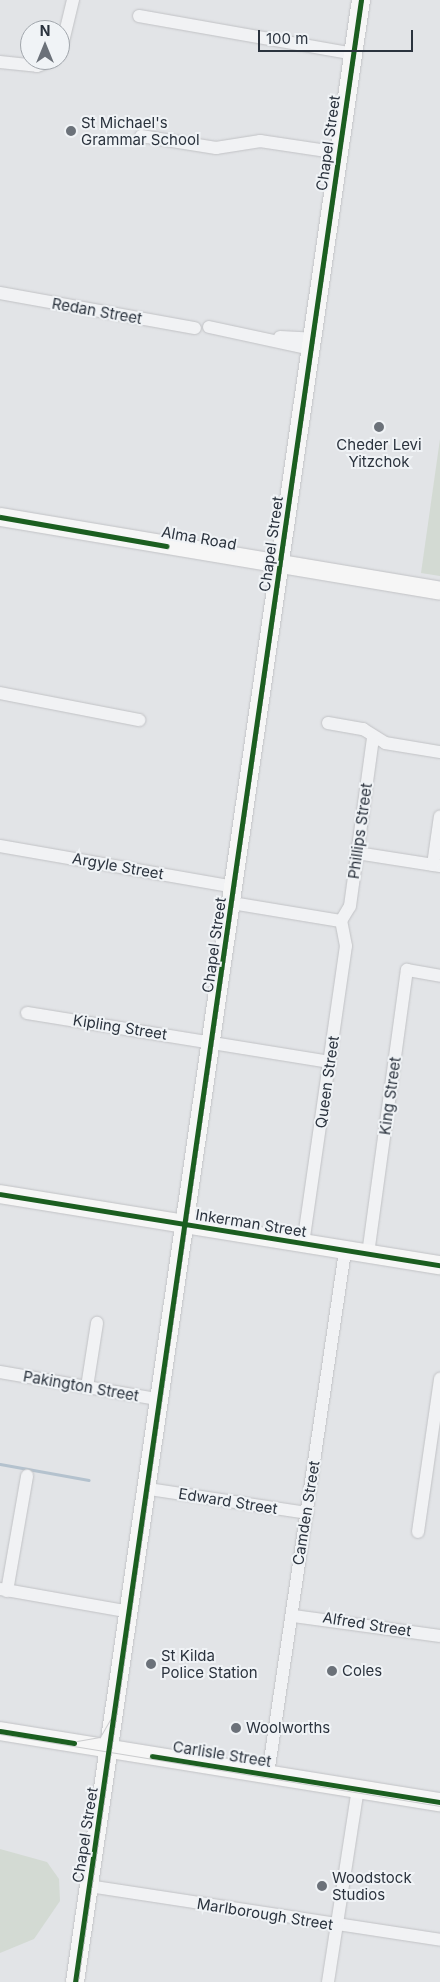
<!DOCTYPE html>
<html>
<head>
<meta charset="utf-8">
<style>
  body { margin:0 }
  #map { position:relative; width:440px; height:1982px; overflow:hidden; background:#e2e4e7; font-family:Inter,sans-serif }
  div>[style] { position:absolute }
  .green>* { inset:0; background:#d3dad3 }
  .stream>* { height:3px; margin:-1.5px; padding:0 1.5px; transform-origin:1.5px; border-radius:1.5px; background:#b4c2ce }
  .roads { filter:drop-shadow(0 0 1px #c1c2c5) drop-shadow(0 0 1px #c1c2c5) }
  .street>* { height:12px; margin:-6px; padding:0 6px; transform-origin:6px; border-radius:6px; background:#f1f2f4 }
  .secondary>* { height:18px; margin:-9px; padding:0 9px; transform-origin:9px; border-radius:9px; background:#f6f6f6 }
  .tram>* { height:1px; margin:-0.5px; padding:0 0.5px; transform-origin:0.5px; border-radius:0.5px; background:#cbccce }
  .cycleway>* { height:5px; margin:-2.5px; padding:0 2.5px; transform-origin:2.5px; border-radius:2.5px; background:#1b5e20 }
  .dots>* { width:14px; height:14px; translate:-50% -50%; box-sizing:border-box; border:2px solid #f0f3f6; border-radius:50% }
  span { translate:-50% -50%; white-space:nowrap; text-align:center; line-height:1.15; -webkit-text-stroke:4px #f0f3f6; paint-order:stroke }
  .poi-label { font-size:15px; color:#2b333e }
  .left { translate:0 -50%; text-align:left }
  .street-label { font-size:15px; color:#2b333e }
  .north { position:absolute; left:20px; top:20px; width:50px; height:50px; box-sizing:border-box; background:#f0f3f6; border:1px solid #a1a6ac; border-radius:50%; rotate:0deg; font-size:14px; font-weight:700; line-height:20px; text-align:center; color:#2b333e }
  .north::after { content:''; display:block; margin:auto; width:18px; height:22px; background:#6b7179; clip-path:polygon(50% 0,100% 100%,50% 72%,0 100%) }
  .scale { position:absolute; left:258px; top:30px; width:155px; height:22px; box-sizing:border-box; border:2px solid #2b333e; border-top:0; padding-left:6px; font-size:15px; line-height:18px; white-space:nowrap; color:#2b333e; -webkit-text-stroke:4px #f0f3f6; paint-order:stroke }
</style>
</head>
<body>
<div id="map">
  <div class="green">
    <i style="clip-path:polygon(440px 439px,440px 576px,421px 573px)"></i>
    <i style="clip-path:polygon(0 1849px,47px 1862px,59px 1879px,60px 1901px,34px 1939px,0 1953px)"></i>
  </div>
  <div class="stream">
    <i style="left:0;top:1464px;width:90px;rotate:10.2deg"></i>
  </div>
  <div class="roads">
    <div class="street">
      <i style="left:139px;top:16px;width:218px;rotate:10deg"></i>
      <i style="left:60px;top:54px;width:56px;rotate:-76.5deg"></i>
      <i style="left:0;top:62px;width:37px;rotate:6deg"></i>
      <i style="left:37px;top:66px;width:18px;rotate:-19deg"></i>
      <i style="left:141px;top:136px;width:76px;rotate:9.1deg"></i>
      <i style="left:216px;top:148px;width:45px;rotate:-9deg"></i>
      <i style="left:260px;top:141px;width:81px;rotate:8.5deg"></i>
      <i style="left:0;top:293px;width:198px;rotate:10.2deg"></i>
      <i style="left:209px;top:327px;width:105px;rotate:12.1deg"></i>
      <i style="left:280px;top:337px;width:33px;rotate:3deg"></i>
      <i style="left:0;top:693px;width:142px;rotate:11deg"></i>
      <i style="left:328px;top:723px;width:36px;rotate:10deg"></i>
      <i style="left:363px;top:729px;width:26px;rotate:32deg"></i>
      <i style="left:385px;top:743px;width:56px;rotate:9.3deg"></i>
      <i style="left:0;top:846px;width:239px;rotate:9.9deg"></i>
      <i style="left:357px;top:853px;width:84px;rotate:8.9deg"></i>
      <i style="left:433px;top:865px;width:49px;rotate:-81.9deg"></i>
      <i style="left:232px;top:903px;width:110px;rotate:9.4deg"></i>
      <i style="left:341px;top:921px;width:17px;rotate:-59deg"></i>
      <i style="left:350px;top:906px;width:171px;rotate:-82.2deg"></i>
      <i style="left:27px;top:1013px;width:307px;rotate:9.2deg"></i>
      <i style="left:303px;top:1244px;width:301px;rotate:-81.8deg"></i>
      <i style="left:346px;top:946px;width:25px;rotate:-101deg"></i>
      <i style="left:368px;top:1254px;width:287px;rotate:-82.2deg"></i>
      <i style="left:407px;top:970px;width:34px;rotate:10deg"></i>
      <i style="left:0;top:1372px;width:164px;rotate:9.8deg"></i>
      <i style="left:87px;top:1387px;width:65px;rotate:-81.1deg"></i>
      <i style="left:149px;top:1489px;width:160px;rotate:8.6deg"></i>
      <i style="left:418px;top:1532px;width:155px;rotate:-81.8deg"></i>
      <i style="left:0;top:1589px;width:133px;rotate:10deg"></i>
      <i style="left:7px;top:1591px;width:117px;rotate:-80.1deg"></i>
      <i style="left:294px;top:1616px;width:147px;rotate:7.8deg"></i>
      <i style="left:268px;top:1774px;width:529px;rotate:-81.62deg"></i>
      <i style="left:89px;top:1886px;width:355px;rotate:8.7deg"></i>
      <i style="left:328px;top:1982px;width:195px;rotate:-81.2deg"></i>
    </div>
    <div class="secondary">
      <i style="left:0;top:517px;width:446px;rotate:9.5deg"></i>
      <i style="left:0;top:1194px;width:446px;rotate:9.2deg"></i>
      <i style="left:0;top:1731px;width:446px;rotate:9.2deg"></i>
      <i style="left:75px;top:1982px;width:2003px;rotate:-81.79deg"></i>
    </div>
  </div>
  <div class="tram">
    <i style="left:0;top:1734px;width:446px;rotate:9.3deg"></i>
    <i style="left:77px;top:1741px;width:23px;rotate:-10deg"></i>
    <i style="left:100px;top:1737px;width:28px;rotate:-60deg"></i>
    <i style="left:78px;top:1982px;width:2002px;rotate:-81.82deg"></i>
  </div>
  <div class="cycleway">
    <i style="left:0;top:517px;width:169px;rotate:9.9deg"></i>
    <i style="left:0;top:1194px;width:446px;rotate:9.2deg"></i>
    <i style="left:0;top:1731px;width:75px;rotate:9.2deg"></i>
    <i style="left:152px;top:1756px;width:292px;rotate:9.1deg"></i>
    <i style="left:75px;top:1982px;width:2003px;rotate:-81.79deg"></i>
  </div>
  <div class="dots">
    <i style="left:71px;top:131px;background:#6b7179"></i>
    <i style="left:379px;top:427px;background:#6b7179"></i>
    <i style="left:151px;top:1664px;background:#6b7179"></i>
    <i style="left:332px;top:1671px;background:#6b7179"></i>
    <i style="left:236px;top:1728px;background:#6b7179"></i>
    <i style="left:322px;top:1886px;background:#6b7179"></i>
  </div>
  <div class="poi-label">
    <span class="left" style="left:81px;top:131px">St Michael's<br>Grammar School</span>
    <span style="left:379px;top:453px">Cheder Levi<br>Yitzchok</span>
    <span class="left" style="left:161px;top:1664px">St Kilda<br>Police Station</span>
    <span class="left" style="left:342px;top:1671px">Coles</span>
    <span class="left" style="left:246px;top:1728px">Woolworths</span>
    <span class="left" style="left:332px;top:1886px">Woodstock<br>Studios</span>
  </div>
  <div class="street-label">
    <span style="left:328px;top:143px;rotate:-82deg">Chapel Street</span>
    <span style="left:97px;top:311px;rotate:10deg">Redan Street</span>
    <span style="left:199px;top:538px;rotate:10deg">Alma Road</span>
    <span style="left:271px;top:544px;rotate:-82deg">Chapel Street</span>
    <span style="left:360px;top:831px;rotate:-82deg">Phillips Street</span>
    <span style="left:118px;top:866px;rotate:10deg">Argyle Street</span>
    <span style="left:214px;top:945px;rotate:-82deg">Chapel Street</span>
    <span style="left:120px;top:1027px;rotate:9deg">Kipling Street</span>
    <span style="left:327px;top:1082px;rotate:-82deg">Queen Street</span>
    <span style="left:390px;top:1096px;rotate:-82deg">King Street</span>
    <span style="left:251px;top:1223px;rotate:9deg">Inkerman Street</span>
    <span style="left:81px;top:1386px;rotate:10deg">Pakington Street</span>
    <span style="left:228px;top:1501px;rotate:9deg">Edward Street</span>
    <span style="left:306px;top:1513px;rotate:-81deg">Camden Street</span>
    <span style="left:367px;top:1624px;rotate:9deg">Alfred Street</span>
    <span style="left:222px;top:1754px;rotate:9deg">Carlisle Street</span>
    <span style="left:85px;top:1835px;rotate:-81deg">Chapel Street</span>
    <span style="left:265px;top:1914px;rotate:9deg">Marlborough Street</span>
  </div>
  <div class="north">N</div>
  <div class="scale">100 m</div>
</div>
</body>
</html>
